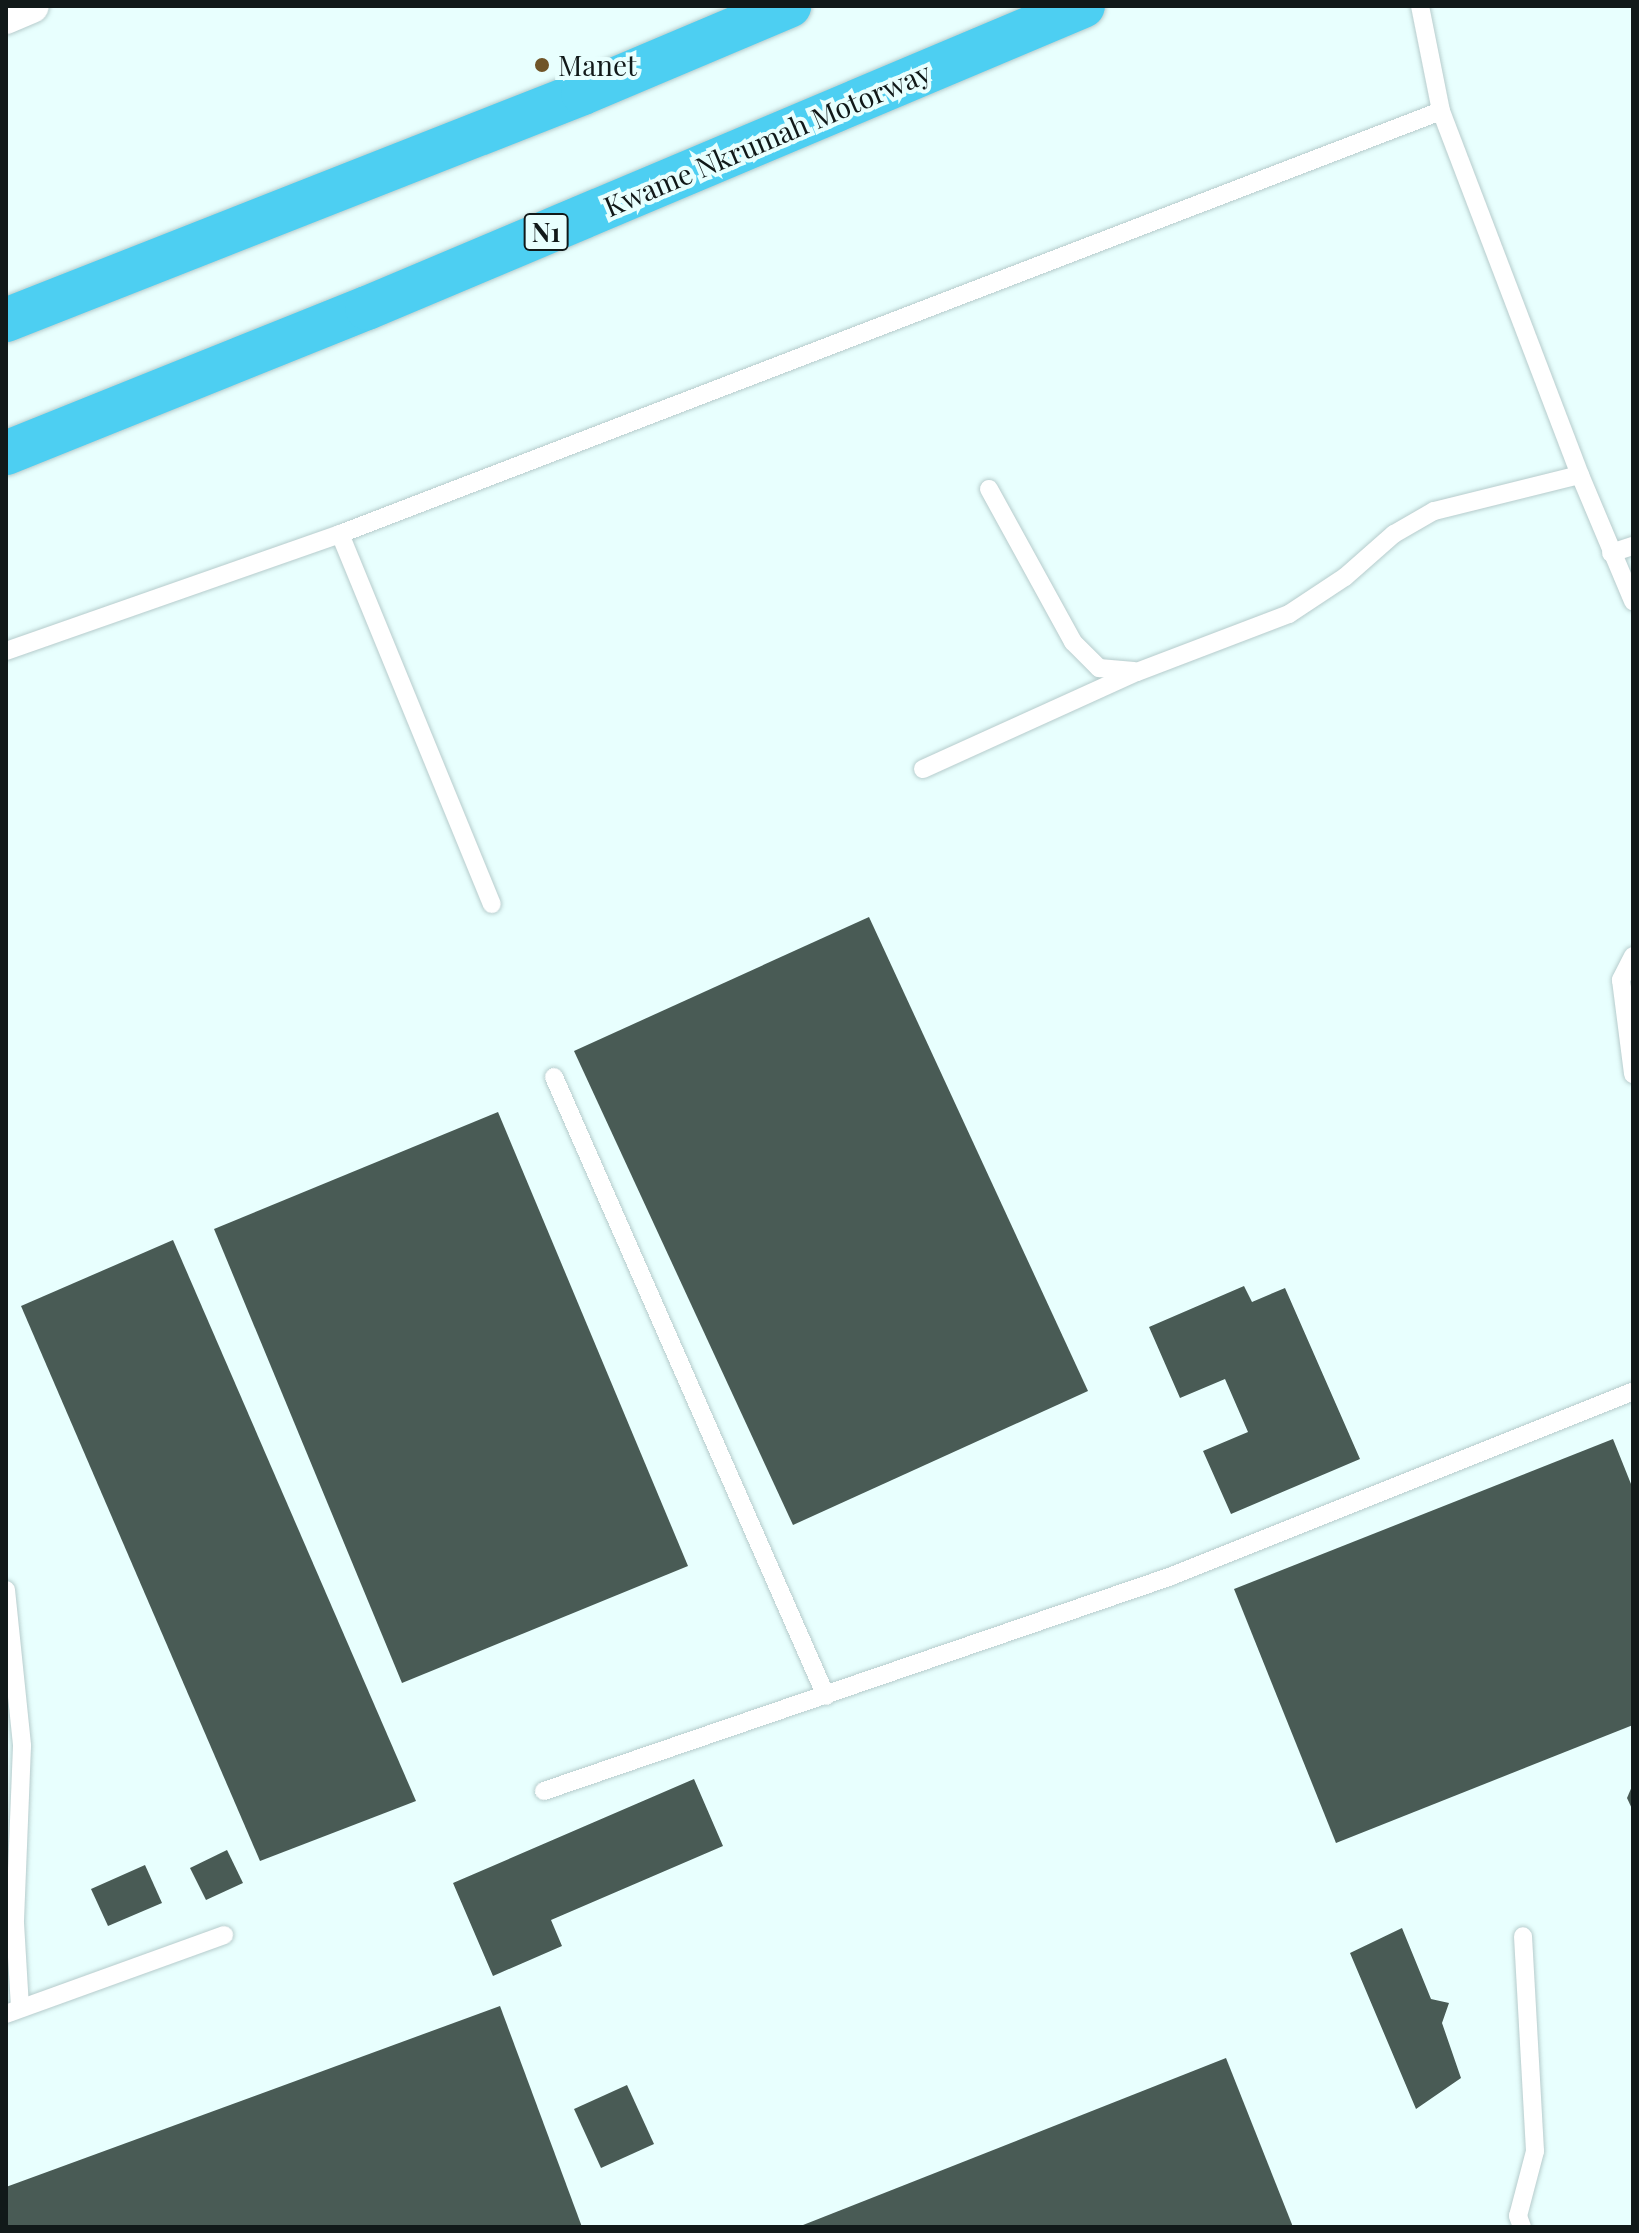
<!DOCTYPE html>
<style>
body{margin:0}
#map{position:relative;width:1639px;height:2233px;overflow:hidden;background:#e8fffe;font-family:"Playfair Display",serif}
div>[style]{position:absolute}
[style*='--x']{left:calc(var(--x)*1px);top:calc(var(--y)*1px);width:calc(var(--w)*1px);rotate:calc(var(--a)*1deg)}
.building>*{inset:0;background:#495b55}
.roads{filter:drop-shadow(0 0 2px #b6cccc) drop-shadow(0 0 2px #b6cccc)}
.service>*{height:18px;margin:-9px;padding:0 9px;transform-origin:9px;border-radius:9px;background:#fff}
.minor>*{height:34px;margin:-17px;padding:0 17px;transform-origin:17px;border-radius:17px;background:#fff}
.motorway>*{height:44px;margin:-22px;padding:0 22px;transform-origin:22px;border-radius:22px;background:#4dcff2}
.dots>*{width:22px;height:22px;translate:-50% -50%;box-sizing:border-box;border:4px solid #e8fffe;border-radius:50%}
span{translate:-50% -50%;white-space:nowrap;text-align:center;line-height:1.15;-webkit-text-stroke:8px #e8fffe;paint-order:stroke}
.shield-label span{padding:2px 6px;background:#e8fffe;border:2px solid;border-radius:6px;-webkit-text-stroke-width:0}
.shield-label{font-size:26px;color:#111919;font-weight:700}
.poi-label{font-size:28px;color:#111919}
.left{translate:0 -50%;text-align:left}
.street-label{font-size:28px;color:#111919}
.frame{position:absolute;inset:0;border:8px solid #111919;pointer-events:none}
</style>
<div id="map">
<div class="building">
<div style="clip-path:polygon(869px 917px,1088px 1391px,793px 1525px,574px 1051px)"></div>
<div style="clip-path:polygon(498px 1112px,688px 1566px,402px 1683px,214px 1229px)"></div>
<div style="clip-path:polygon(173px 1240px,416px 1801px,260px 1861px,21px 1306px)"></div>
<div style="clip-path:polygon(1244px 1286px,1252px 1302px,1285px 1288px,1360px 1459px,1231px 1514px,1203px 1451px,1248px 1432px,1225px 1379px,1180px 1398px,1149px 1327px)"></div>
<div style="clip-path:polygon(1613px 1439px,1633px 1489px,1633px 1725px,1336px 1843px,1234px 1589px)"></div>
<div style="clip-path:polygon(694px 1779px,723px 1846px,551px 1920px,562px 1946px,493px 1976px,453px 1883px)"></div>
<div style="clip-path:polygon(1633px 1784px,1633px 1811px,1627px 1798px)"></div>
<div style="clip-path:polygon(227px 1850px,243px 1883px,206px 1900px,190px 1868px)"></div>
<div style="clip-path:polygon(145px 1865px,162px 1903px,108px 1926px,91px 1889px)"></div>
<div style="clip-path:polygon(1402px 1928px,1431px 1999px,1449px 2003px,1442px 2023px,1461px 2078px,1416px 2109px,1350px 1953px)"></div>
<div style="clip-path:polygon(500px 2006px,582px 2227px,6px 2227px,6px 2187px)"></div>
<div style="clip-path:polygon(1226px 2058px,1293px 2227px,798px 2227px)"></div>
<div style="clip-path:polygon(627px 2085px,654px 2144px,601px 2168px,574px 2109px)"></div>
</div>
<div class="roads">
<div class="service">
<div style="--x:1441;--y:111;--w:390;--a:69.1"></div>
<div style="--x:1580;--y:475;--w:137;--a:67.2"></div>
<div style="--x:989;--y:489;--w:175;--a:61.2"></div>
<div style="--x:1073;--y:642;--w:37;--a:45"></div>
<div style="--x:1099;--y:668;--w:35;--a:5"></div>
<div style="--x:340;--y:534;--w:400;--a:67.7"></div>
<div style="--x:1611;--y:553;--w:23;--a:-18"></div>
<div style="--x:6;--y:651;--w:354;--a:-19.3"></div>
<div style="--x:340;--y:534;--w:1179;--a:-21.02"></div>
<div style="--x:1441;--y:111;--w:107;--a:-101.3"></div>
<div style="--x:923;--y:769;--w:235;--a:-24.4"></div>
<div style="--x:1137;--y:672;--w:163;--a:-20.9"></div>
<div style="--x:1289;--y:614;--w:67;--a:-33.5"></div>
<div style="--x:1345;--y:577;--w:65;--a:-41.3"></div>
<div style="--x:1394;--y:534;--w:46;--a:-29.9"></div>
<div style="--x:1434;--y:511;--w:150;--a:-13.9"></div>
<div style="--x:1633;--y:956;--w:27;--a:117"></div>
<div style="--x:1621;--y:980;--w:95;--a:82.7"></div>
<div style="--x:554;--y:1077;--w:676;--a:66.28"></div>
<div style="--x:6;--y:1590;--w:157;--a:84.1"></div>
<div style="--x:22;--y:1746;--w:177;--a:92.3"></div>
<div style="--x:15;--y:1923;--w:85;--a:86.6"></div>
<div style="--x:544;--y:1791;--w:661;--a:-18.9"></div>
<div style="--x:1169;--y:1577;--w:500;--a:-21.8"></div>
<div style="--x:6;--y:2014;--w:232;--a:-19.9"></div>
<div style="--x:1522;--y:2227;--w:12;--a:-110"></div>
<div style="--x:1518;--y:2216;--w:67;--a:-75.3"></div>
<div style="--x:1535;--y:2151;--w:215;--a:-93.2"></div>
</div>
<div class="minor">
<div style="--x:6;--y:17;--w:28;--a:-23"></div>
</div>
<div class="motorway">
<div style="--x:6;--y:320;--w:620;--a:-21.48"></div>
<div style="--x:583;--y:93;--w:224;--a:-22.9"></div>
<div style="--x:6;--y:453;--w:389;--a:-21.9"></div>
<div style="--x:367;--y:308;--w:777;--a:-22.87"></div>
</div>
</div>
<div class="dots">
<div style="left:542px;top:65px;background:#705528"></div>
</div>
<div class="shield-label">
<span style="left:546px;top:232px">N1</span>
</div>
<div class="poi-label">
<span class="left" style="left:558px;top:65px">Manet</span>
</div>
<div class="street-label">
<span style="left:767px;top:139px;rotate:-23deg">Kwame Nkrumah Motorway</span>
</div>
<div class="frame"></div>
</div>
